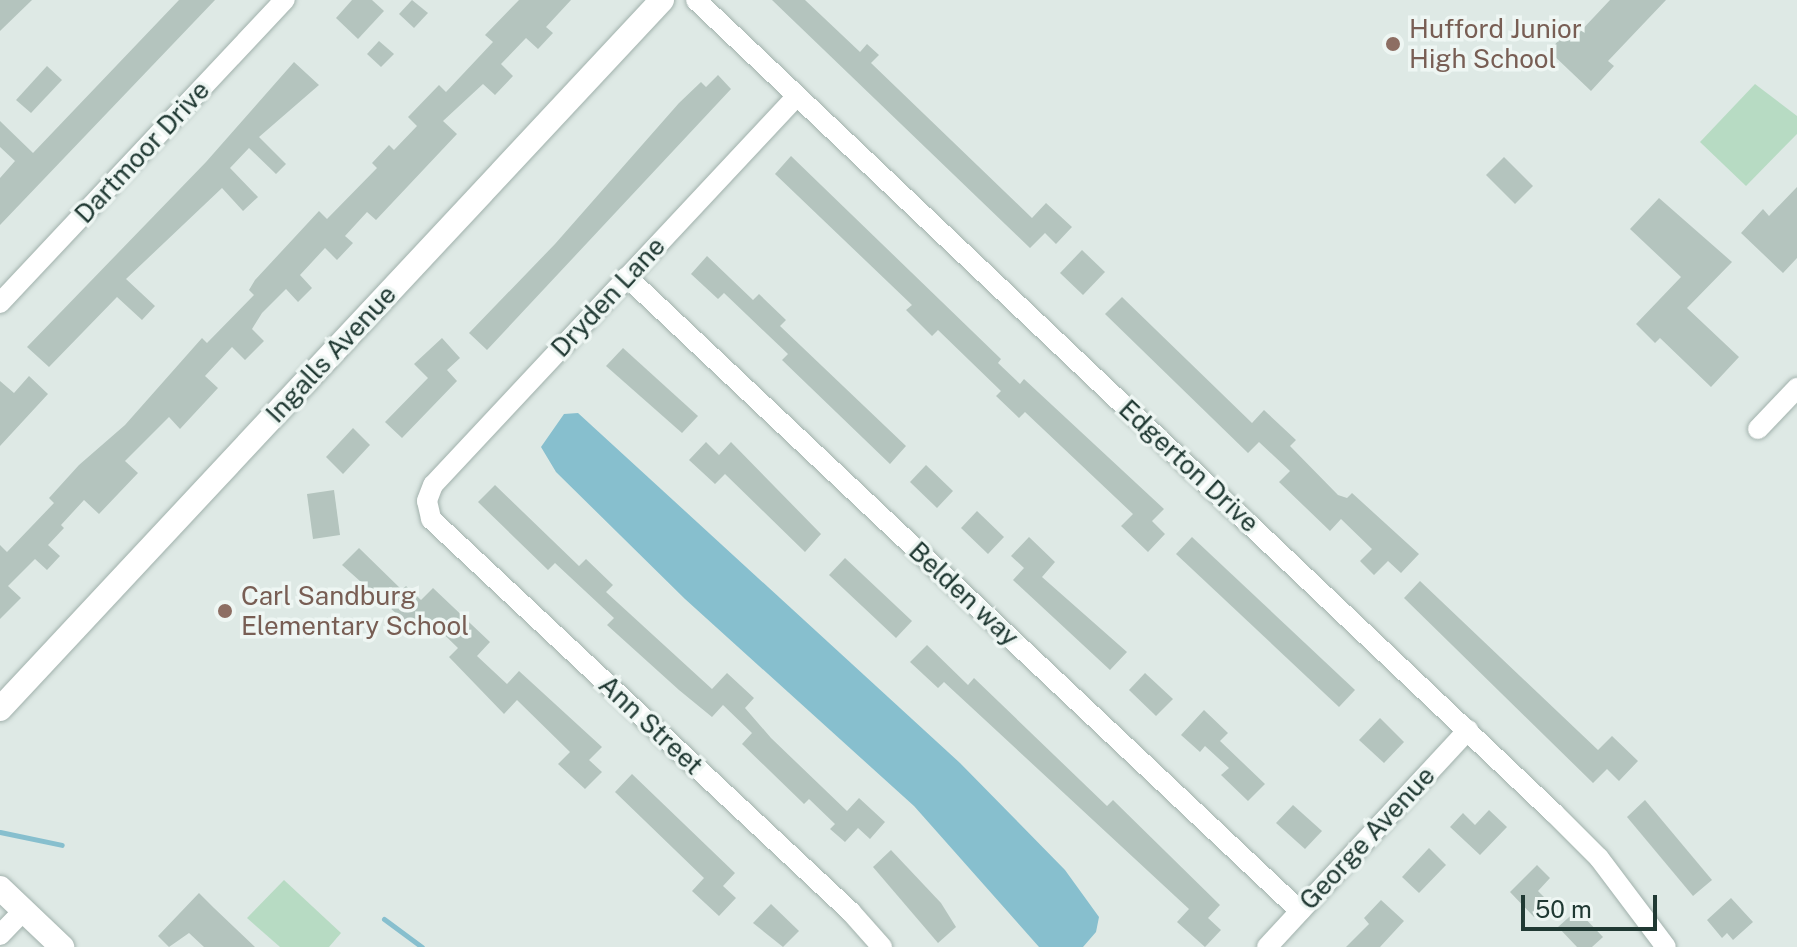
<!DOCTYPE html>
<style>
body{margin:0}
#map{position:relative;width:1797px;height:947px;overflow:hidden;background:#dee9e5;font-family:"Public Sans",sans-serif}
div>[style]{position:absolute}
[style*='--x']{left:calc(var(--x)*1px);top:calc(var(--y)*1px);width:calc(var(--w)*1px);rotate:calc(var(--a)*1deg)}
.green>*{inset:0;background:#b7dbc3}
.water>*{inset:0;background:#87bfce}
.stream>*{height:5px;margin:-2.5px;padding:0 2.5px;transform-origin:2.5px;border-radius:2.5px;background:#87bfce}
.building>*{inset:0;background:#b4c4be}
.roads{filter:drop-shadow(0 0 2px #a1b1ac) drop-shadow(0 0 2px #a1b1ac)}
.minor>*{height:20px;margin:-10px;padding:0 10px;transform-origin:10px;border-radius:10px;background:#fff}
.tertiary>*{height:24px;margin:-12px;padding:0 12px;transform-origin:12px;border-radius:12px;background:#fff}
.dots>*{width:22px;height:22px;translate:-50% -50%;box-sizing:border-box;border:4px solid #eef6f3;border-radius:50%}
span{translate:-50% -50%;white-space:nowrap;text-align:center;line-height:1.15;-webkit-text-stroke:7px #eef6f3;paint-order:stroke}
.education-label{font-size:26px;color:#785e54}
.left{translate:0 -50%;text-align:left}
.street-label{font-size:26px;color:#203933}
.scale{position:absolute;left:1521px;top:895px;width:136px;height:36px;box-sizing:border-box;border:4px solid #203933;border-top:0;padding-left:10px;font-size:24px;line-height:28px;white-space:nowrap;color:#203933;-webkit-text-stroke:6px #eef6f3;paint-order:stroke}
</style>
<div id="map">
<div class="green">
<div style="clip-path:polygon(1755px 84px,1797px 116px,1797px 134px,1746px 186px,1700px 142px)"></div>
<div style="clip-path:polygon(284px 880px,341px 933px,329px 947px,280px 947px,247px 918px)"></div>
</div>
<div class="water">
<div style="clip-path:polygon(578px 413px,960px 763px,1065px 870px,1099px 917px,1096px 932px,1083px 947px,1039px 947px,914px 806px,685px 599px,556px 472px,541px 447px,564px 414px)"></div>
</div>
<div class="stream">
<div style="--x:0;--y:832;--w:63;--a:11.8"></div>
<div style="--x:384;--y:919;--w:47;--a:36.4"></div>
</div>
<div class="building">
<div style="clip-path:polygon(0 0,32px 0,0 31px)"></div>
<div style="clip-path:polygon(179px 0,215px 0,0 225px,0 178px,15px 161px,0 147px,0 121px,33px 153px)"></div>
<div style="clip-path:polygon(352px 0,372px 0,384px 11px,358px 39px,336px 18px)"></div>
<div style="clip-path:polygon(412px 0,428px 13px,414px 28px,399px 14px)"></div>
<div style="clip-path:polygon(519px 0,571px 0,546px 27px,553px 33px,538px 49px,526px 38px,501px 64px,513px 76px,495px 95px,483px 84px,443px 121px,457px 134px,376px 220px,367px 212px,345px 236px,353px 243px,337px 260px,325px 248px,300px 275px,312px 288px,298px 302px,286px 289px,262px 313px,252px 329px,264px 341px,245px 360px,232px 347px,205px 376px,218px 388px,180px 429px,169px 417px,125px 461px,138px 473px,99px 514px,84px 500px,61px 525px,64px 528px,48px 545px,60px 556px,47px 570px,35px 559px,8px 586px,21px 598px,0 619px,0 545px,7px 552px,54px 503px,49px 498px,79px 465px,125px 425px,202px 338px,207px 343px,254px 295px,249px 290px,255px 280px,319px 211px,327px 219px,377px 168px,372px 163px,389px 145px,394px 150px,417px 126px,408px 117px,439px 85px,446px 92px,493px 42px,485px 35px)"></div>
<div style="clip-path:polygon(772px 0,805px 0,860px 52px,867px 44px,879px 55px,871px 63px,1032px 218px,1046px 203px,1072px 227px,1056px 244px,1045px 233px,1030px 248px)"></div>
<div style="clip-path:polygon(1610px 0,1666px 0,1608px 61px,1614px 66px,1591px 91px,1549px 51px,1571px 27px,1578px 34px)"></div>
<div style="clip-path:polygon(379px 41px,394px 54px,381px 67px,367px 54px)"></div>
<div style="clip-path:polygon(294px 62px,319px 85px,259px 137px,286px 164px,276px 174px,249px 148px,230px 168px,258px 197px,243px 211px,222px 188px,126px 279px,155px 306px,142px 320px,117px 297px,49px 367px,27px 347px,206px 162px)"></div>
<div style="clip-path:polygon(47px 66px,62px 80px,31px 113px,16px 100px)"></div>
<div style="clip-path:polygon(718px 75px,731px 89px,487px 350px,469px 333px,555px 244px,679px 103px,701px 82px,706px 87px)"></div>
<div style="clip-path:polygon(791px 156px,1001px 359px,998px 363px,1020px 384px,1024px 379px,1164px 509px,1152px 521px,1165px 534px,1148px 552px,1121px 526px,1133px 514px,1025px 412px,1019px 418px,996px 396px,1001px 391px,938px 330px,932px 336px,906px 310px,912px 305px,775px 174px)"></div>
<div style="clip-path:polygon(1504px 157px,1533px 186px,1515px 204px,1486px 175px)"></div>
<div style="clip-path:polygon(1797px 187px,1797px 258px,1783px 273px,1741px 233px,1763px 209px,1769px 216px)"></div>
<div style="clip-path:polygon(1659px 198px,1732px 262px,1687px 308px,1739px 357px,1711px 387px,1660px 338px,1655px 343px,1636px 324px,1681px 277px,1630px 229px)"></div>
<div style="clip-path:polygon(1082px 250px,1105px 272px,1083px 295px,1060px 273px)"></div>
<div style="clip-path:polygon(707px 256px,753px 300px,759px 294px,786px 320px,780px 326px,906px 446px,890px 464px,782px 360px,788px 354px,724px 293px,718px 299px,691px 274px)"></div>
<div style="clip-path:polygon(1122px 297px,1252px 423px,1264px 410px,1296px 440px,1290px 446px,1338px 495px,1347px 498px,1352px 493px,1419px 554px,1401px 573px,1388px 561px,1374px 575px,1360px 561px,1372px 549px,1341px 519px,1330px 531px,1279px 482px,1290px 471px,1259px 442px,1248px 453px,1105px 314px)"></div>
<div style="clip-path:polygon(442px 338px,460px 358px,447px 370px,457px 381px,402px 438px,385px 422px,428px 378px,414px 364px)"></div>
<div style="clip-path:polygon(623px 348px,698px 416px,682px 433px,606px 366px)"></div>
<div style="clip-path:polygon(29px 376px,48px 394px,0 446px,0 381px,14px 393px)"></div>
<div style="clip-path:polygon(353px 428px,370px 445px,343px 474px,326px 457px)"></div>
<div style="clip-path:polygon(706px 442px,719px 455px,731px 442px,821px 534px,805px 552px,725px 474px,715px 484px,689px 460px)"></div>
<div style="clip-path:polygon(926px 465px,953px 491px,937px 508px,910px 482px)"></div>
<div style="clip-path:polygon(495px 485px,579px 566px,586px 559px,613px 585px,606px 592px,712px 689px,727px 673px,754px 698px,745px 708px,771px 738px,847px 811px,859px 798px,885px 822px,870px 839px,858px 828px,845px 842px,830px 829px,835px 824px,809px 799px,804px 804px,742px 744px,752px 733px,723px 705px,712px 717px,679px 690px,607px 625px,614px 618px,555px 563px,548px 570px,478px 502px)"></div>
<div style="clip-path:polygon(334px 490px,340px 535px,313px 539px,307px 494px)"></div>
<div style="clip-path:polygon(977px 511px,1004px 537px,988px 554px,961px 528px)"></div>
<div style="clip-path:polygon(1029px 537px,1055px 562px,1042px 577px,1127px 652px,1110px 670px,1013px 580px,1024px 568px,1011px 556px)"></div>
<div style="clip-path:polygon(1192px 537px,1355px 690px,1339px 707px,1176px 554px)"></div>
<div style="clip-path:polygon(359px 548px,402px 590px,406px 586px,421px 600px,433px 588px,490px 642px,477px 656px,507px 684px,519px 671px,602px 747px,589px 760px,602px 772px,585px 789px,558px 764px,570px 752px,517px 700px,504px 714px,449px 657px,458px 648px,429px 620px,417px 632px,342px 565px)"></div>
<div style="clip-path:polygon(845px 558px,912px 621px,896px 638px,829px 575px)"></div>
<div style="clip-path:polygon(1420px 581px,1598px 750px,1612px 736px,1638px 761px,1619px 781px,1607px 769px,1593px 783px,1404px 598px)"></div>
<div style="clip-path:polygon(927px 645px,968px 685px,974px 678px,1107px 806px,1113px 800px,1220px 905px,1208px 918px,1221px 930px,1205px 947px,1177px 922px,1189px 909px,944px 682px,938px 688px,910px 662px)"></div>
<div style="clip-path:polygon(1145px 673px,1173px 699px,1156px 716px,1129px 690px)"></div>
<div style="clip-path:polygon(1204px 710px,1228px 733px,1220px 741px,1265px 784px,1248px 801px,1221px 775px,1229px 768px,1205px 746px,1200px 752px,1181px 735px)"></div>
<div style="clip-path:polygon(1380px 718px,1404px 742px,1384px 763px,1359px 740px)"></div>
<div style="clip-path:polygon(632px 774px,735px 873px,723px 886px,736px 898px,719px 916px,692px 891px,704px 878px,615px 792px)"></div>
<div style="clip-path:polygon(1645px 800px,1712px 880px,1693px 896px,1627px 817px)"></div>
<div style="clip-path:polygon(1293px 805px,1322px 831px,1305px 849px,1276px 823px)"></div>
<div style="clip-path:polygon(1489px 810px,1507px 827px,1480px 855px,1450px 827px,1463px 813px,1475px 825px)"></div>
<div style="clip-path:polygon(1429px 848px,1446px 865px,1419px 893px,1402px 877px)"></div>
<div style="clip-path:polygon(891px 850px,941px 903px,956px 927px,938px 943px,873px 867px)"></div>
<div style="clip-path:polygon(1537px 865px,1550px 878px,1538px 891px,1549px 902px,1534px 917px,1510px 892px)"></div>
<div style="clip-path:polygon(199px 893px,214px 908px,255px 947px,204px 947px,189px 933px,169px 947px,158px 936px)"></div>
<div style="clip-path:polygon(1731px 898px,1753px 922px,1733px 940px,1727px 933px,1722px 938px,1707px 920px)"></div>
<div style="clip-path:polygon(1381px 900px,1404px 921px,1380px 947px,1346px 947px,1369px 924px,1364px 918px)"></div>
<div style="clip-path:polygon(771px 904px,799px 931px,783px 947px,753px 923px)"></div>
<div style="clip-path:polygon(1577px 910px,1603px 937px,1592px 947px,1577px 947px,1558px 927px)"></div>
</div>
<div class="roads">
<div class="minor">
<div style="--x:696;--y:0;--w:1182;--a:43.46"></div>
<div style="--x:1554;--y:813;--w:64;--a:45"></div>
<div style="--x:1599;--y:858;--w:111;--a:53"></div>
<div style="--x:796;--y:97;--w:531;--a:133.09"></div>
<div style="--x:433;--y:485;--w:17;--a:111"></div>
<div style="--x:427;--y:501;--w:18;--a:77"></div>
<div style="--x:431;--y:519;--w:575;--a:43.1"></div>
<div style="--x:851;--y:912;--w:47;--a:48.5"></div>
<div style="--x:627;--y:277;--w:925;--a:43.29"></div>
<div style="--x:0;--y:303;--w:416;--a:-46.8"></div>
<div style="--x:1758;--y:429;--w:57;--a:-46.4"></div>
<div style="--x:0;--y:935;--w:33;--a:-46"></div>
<div style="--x:1267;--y:947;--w:296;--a:-47.2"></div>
</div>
<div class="tertiary">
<div style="--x:0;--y:709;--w:970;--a:-46.96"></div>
<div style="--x:0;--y:888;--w:86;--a:43.6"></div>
</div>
</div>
<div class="dots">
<div style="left:1393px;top:44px;background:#8d6e63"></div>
<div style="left:225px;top:611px;background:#8d6e63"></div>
</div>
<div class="education-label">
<span class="left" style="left:1409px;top:44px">Hufford Junior<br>High School</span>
<span class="left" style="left:241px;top:611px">Carl Sandburg<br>Elementary School</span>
</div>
<div class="street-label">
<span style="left:142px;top:152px;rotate:-47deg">Dartmoor Drive</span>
<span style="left:608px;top:297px;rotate:-47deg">Dryden Lane</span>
<span style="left:331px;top:354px;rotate:-47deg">Ingalls Avenue</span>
<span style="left:1189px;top:466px;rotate:43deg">Edgerton Drive</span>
<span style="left:964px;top:594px;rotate:43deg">Belden way</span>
<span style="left:651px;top:725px;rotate:43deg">Ann Street</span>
<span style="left:1367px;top:838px;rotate:-47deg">George Avenue</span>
</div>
<div class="scale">50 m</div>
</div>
